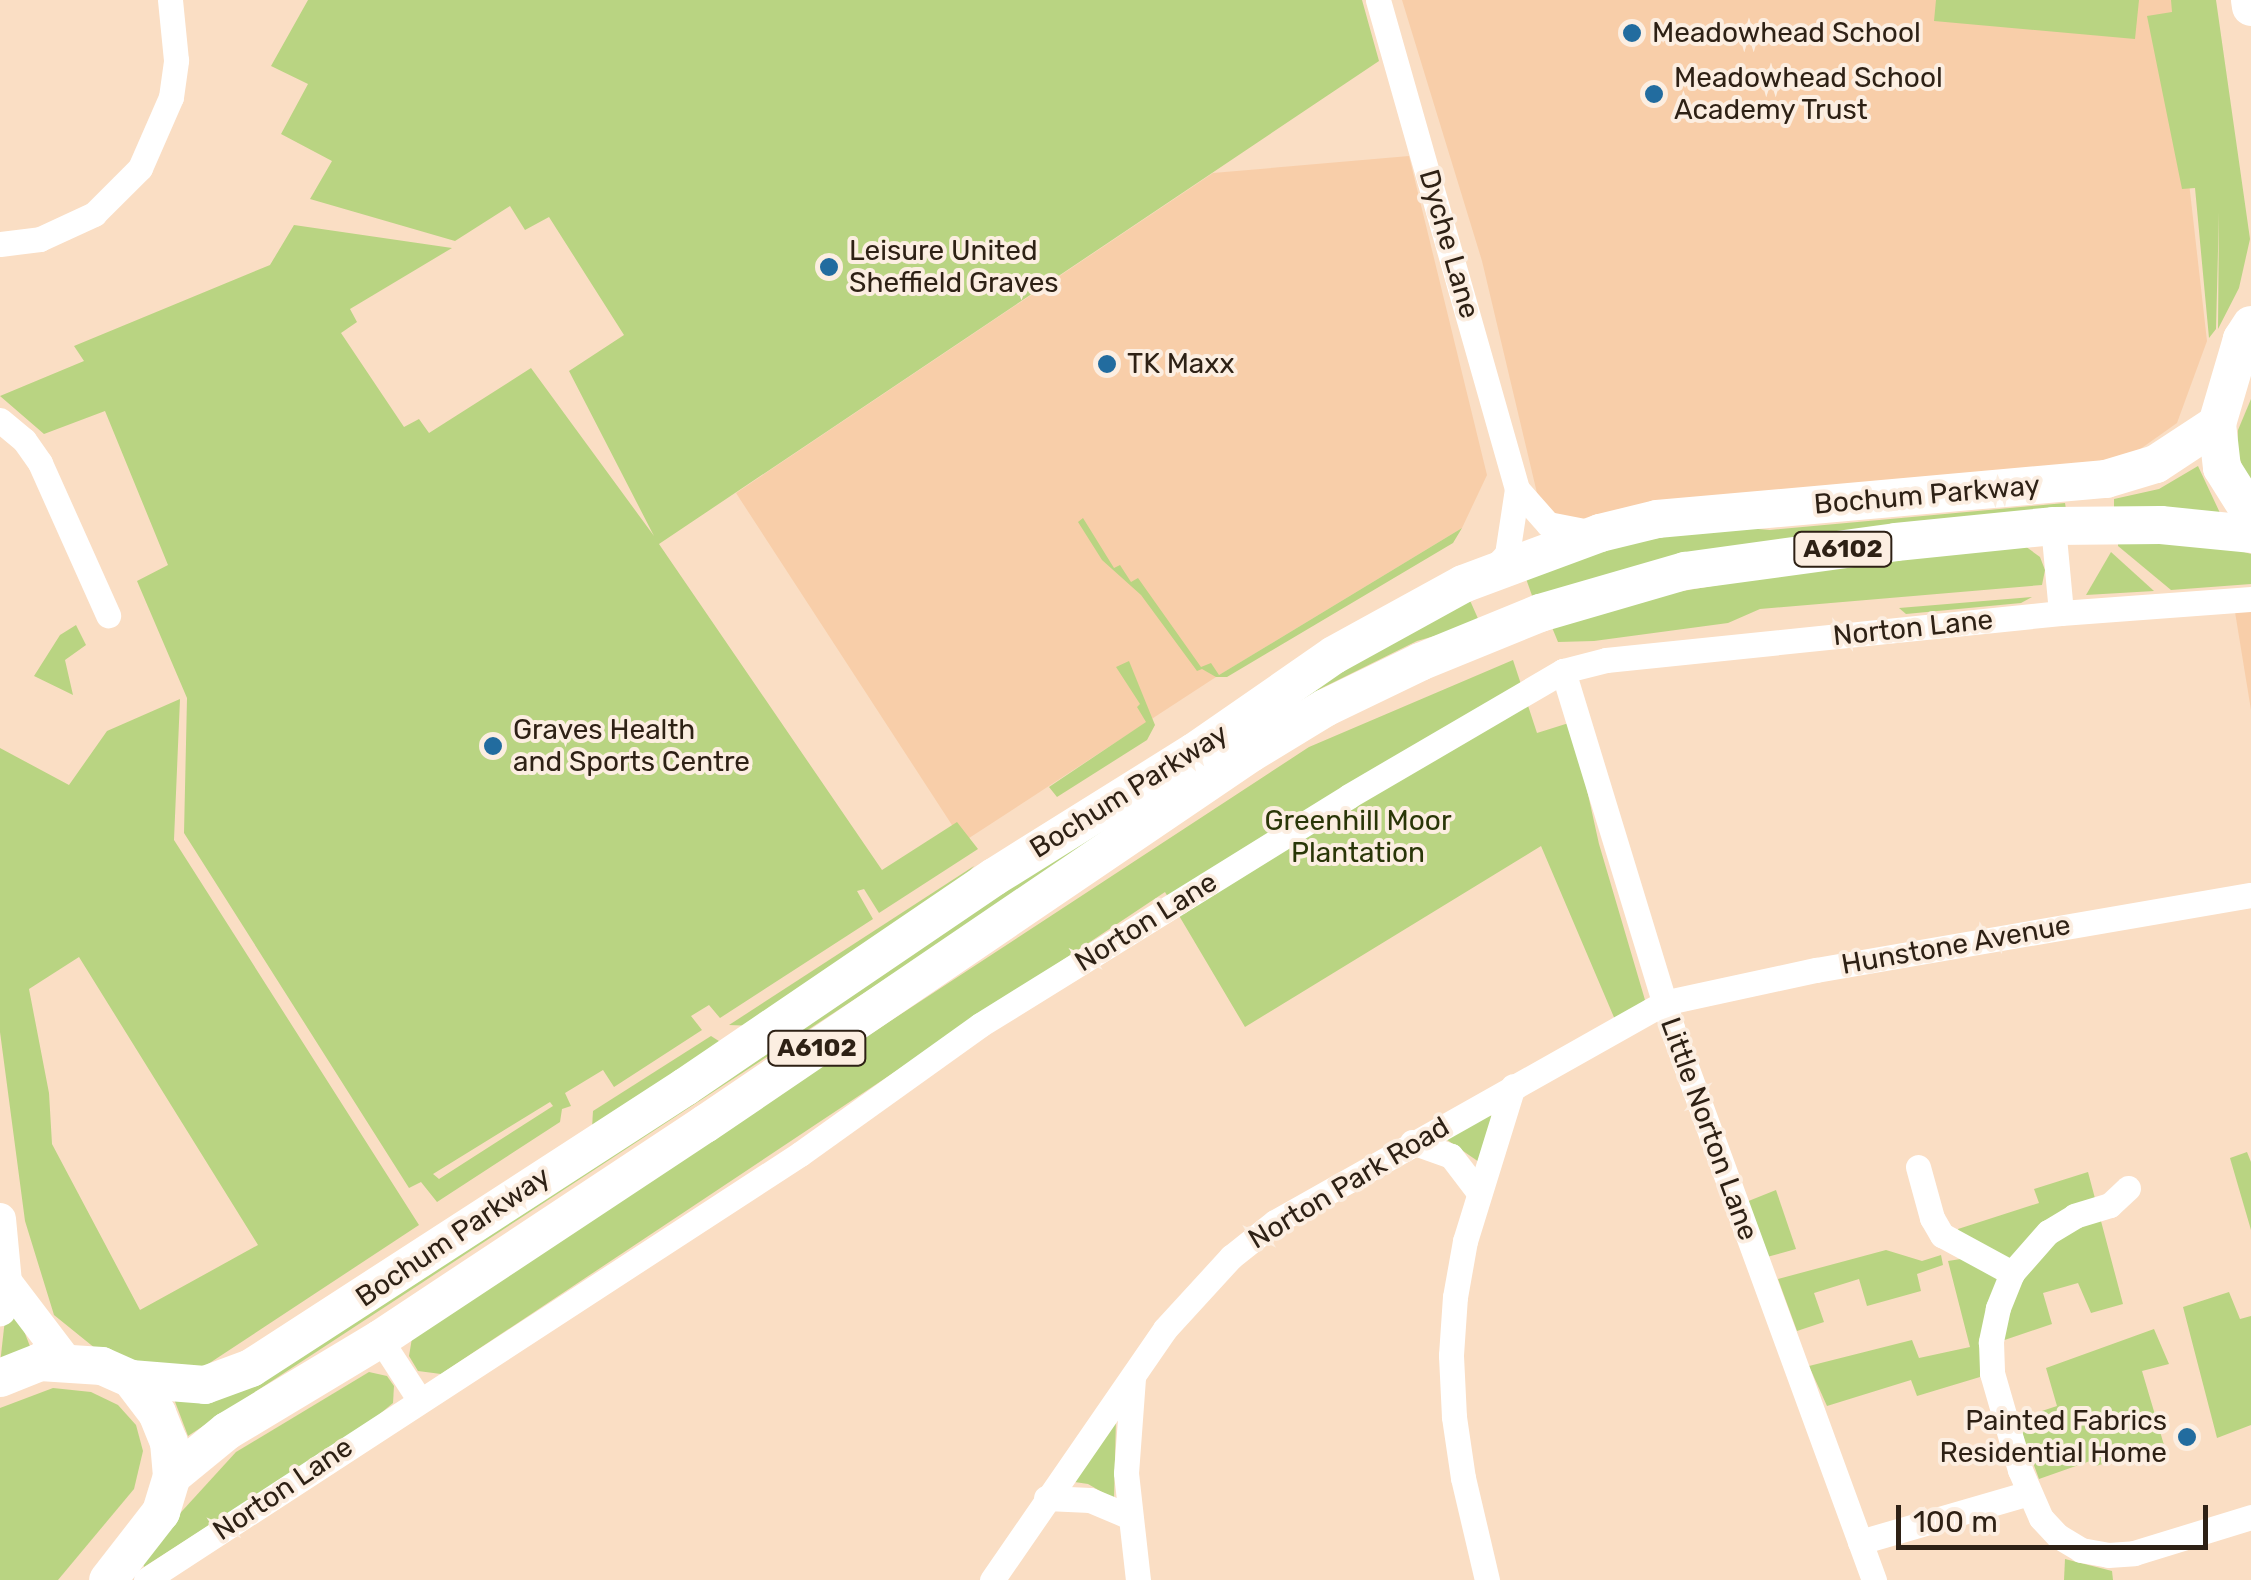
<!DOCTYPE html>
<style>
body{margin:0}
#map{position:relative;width:2251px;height:1580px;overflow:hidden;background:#fadec4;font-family:Rubik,sans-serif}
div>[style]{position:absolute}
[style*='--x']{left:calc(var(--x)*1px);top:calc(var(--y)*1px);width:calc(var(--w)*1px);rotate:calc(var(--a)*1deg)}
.built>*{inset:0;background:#f8cea9}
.green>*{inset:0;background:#b9d482}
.minor>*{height:25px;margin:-12.5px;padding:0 12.5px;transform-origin:12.5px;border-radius:12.5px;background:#fff}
.major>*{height:32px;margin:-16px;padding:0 16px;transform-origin:16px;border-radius:16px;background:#fff}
.highway>*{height:38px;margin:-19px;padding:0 19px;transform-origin:19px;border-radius:19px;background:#fff}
.dots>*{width:28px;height:28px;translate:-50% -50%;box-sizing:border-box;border:5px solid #fceee1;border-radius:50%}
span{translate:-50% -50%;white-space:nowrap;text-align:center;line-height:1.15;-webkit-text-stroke:8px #fceee1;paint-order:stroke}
.shield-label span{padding:2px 8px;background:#fceee1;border:2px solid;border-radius:8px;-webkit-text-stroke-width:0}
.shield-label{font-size:25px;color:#2e2115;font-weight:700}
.poi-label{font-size:28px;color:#2e2115}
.left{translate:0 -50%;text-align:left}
.right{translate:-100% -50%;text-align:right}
.street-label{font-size:28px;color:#2e2115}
.park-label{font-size:28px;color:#293607}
.scale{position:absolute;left:1896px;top:1505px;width:312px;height:45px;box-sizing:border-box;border:5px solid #2e2115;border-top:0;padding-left:12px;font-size:30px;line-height:35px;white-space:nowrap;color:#2e2115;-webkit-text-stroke:8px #fceee1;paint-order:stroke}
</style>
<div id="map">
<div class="built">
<div style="clip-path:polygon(1402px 0,2189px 0,2187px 165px,2207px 341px,2177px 423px,2122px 462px,1596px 525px,1541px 510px,1482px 261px)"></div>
<div style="clip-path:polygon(1409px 156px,1487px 475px,1462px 528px,1216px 677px,963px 842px,736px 493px,1213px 173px)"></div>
<div style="clip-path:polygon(2251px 611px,2251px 710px,2235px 612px)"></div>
</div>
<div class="green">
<div style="clip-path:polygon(evenodd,308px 0,1362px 0,1379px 61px,659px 544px,882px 870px,957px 822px,978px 849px,879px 913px,864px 889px,857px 891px,873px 919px,720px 1018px,709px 1005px,691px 1016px,702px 1030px,614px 1087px,603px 1070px,565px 1093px,571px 1106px,562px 1109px,560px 1122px,437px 1202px,421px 1182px,409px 1188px,184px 833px,187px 698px,137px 581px,168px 565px,105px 411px,44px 434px,0 396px,84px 361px,74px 346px,270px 265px,294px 225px,452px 248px,350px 309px,357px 322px,341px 333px,404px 427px,419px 419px,429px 433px,531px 368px,654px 536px,569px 371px,624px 335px,549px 217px,525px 230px,510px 206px,455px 241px,310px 199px,332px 161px,281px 134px,308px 84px,271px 66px,308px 0,550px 1102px,553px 1106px,439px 1179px,433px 1174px,550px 1102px)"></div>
<div style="clip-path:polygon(1936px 0,2139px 0,2135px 39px,1934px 21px)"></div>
<div style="clip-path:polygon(2171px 0,2216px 0,2250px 239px,2239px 288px,2218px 329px,2219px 212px,2216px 329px,2209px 338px,2195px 188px,2182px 189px,2147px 16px,2172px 12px)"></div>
<div style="clip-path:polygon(2251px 399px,2251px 491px,2237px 451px,2238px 430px)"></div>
<div style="clip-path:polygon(2198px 466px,2220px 513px,2114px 510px,2114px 499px,2159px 489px)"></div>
<div style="clip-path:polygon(2065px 503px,2067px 515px,1535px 604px,1524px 573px,1621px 545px,1723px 526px,1770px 530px)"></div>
<div style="clip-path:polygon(1083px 518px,1114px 568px,1120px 565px,1131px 582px,1138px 578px,1201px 667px,1211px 663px,1219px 675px,1462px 528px,1453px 543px,1227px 677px,1216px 677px,1202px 669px,1197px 671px,1141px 595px,1102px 560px,1078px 522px)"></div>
<div style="clip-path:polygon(2118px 537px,2217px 544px,2251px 554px,2251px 584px,2171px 590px,2118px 546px)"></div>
<div style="clip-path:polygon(2025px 546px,2040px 557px,2045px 570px,2042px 585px,1760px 609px,1728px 623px,1594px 641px,1558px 642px,1551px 625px,1618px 602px,1894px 555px)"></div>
<div style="clip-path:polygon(2111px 552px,2154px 591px,2086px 595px)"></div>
<div style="clip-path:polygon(1468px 596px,1480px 623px,1417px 641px,1322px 688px,1229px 744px,1339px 665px)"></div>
<div style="clip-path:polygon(2032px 597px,2021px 603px,1906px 614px,1899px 608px)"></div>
<div style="clip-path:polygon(76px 625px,86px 645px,65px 660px,73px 695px,34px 676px,60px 635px)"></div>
<div style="clip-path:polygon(1513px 660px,1537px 733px,1572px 722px,1599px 844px,1645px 1000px,1616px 1022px,1541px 846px,1245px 1027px,1165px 892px,441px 1374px,418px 1371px,409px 1356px,412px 1338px,438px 1317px,1309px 747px)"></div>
<div style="clip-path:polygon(1129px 661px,1155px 725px,1147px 740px,1057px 797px,1049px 787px,1146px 722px,1137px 707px,1140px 704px,1116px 667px)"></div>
<div style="clip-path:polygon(evenodd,180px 699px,174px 840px,419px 1225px,199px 1370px,106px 1357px,54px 1315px,25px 1221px,0 1032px,0 748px,69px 785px,107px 731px,180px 699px,79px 957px,258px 1245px,140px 1310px,52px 1144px,49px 1093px,29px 989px,79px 957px)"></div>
<div style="clip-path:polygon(1193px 761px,1200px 773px,188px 1436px,174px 1399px)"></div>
<div style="clip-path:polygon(974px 866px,945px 898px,755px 1026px,729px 1025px)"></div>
<div style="clip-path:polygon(711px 1036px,722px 1043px,592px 1128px,593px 1111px)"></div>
<div style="clip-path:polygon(1482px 1110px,1493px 1117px,1479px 1162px,1440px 1135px)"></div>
<div style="clip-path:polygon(2247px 1152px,2251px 1162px,2251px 1230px,2230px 1158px)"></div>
<div style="clip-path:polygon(2088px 1172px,2123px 1304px,2091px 1313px,2078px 1283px,2043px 1293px,2052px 1324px,1984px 1347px,1980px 1377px,1917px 1396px,1911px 1380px,1827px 1406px,1809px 1366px,1912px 1340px,1919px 1358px,1970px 1347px,1948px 1261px,1967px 1258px,1958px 1229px,2039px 1203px,2034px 1189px)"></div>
<div style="clip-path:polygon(1776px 1190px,1796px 1249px,1767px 1257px,1746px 1202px)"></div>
<div style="clip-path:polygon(1886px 1250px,1922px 1261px,1941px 1255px,1943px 1265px,1917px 1274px,1921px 1291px,1867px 1306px,1859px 1279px,1814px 1293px,1824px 1322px,1797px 1331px,1778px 1279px)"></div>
<div style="clip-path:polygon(2229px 1292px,2240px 1319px,2251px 1316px,2251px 1425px,2217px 1438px,2183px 1307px)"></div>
<div style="clip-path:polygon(6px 1310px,16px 1310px,31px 1349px,0 1364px)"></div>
<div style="clip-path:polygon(2154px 1329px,2169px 1364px,2142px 1371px,2164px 1445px,2096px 1466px,2093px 1460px,2039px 1479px,2017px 1419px,2057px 1406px,2046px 1368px)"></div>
<div style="clip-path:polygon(369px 1372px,387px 1376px,394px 1386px,393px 1403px,369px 1423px,144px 1567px,141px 1556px,236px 1452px)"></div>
<div style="clip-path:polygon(53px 1388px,91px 1392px,118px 1405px,136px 1425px,143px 1451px,134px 1489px,58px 1580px,0 1580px,0 1408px)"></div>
<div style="clip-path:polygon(1116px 1417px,1114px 1499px,1088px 1484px,1068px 1481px)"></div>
<div style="clip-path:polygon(2065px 1559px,2112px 1571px,2113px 1580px,2064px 1580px)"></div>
</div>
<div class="minor">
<div style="--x:1378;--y:0;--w:508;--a:74.13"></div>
<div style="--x:1517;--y:489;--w:66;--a:98.7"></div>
<div style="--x:1507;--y:554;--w:23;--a:133"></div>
<div style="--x:0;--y:244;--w:40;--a:-7.1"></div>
<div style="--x:40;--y:239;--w:60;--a:-24.8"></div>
<div style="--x:94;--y:214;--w:65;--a:-45"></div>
<div style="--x:140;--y:168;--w:77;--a:-66.4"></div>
<div style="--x:171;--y:97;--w:37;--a:-82"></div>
<div style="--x:176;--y:60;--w:60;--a:-95.7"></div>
<div style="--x:0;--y:420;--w:31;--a:40"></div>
<div style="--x:24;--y:440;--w:28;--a:55"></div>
<div style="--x:40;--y:463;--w:167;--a:65.9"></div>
<div style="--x:1517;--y:489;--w:47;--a:48.5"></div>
<div style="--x:1548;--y:524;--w:42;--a:11"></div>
<div style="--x:2053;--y:526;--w:87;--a:84.7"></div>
<div style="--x:1563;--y:671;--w:373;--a:73"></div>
<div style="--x:1672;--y:1028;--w:588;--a:69.9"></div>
<div style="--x:1412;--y:1142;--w:41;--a:19.7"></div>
<div style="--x:1451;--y:1156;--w:43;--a:52.6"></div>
<div style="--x:1918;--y:1167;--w:53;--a:74.6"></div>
<div style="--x:1932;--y:1218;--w:20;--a:60"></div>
<div style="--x:1942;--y:1235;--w:80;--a:28.5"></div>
<div style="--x:2128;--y:1188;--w:25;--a:137"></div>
<div style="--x:2110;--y:1205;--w:37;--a:163"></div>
<div style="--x:2075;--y:1216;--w:31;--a:149"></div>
<div style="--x:2048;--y:1232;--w:55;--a:131.3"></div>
<div style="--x:2012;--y:1273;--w:38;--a:112"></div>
<div style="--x:1998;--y:1308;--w:35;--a:102"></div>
<div style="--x:1991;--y:1342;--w:31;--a:88"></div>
<div style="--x:1992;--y:1373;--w:101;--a:73.9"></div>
<div style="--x:2020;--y:1470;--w:52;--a:66.4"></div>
<div style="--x:2041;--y:1518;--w:25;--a:47"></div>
<div style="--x:2058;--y:1536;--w:27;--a:31"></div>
<div style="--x:2081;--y:1550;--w:27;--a:10"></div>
<div style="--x:2108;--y:1555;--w:26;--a:-4"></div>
<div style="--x:2134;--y:1553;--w:122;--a:-17.1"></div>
<div style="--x:380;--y:1339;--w:72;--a:57"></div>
<div style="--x:1133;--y:1378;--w:95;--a:94.2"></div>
<div style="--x:1126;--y:1473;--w:108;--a:83.6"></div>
<div style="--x:1046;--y:1498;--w:44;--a:2.6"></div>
<div style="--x:1090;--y:1500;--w:41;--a:22.8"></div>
<div style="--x:1860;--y:1542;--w:176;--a:-16.2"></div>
<div style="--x:146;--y:1580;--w:781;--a:-33.08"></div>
<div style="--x:800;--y:1154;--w:221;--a:-35.6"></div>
<div style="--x:980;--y:1025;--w:434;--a:-31.8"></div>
<div style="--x:1349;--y:796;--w:248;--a:-30.3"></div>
<div style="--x:1563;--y:671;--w:44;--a:-14.3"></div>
<div style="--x:1606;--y:660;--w:457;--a:-5.9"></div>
<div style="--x:2061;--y:613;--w:191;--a:-4.2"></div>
<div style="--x:992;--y:1580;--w:305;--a:-55.4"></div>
<div style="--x:1165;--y:1329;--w:98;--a:-47.5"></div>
<div style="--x:1231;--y:1257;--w:56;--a:-38.5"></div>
<div style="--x:1275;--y:1222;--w:446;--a:-29.4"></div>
<div style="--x:1663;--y:1003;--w:157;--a:-12.2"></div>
<div style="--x:1816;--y:970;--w:441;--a:-9.8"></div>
<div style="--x:1487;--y:1580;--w:105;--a:-103.2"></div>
<div style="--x:1463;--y:1478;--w:62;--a:-98.4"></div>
<div style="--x:1454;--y:1417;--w:62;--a:-92.8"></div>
<div style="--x:1451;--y:1355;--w:58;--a:-86.1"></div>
<div style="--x:1455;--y:1297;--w:57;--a:-79.9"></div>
<div style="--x:1465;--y:1241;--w:162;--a:-72.8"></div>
</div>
<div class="major">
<div style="--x:0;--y:1219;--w:63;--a:84.6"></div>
<div style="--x:6;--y:1282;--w:29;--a:102"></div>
<div style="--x:6;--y:1282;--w:101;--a:52.7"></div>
</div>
<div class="highway">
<div style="--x:2250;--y:0;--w:7;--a:82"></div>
<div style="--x:2251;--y:325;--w:17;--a:123"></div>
<div style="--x:2242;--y:339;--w:89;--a:106.4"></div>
<div style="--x:2217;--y:424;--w:44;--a:83.5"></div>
<div style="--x:2222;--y:468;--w:54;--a:57.8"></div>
<div style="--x:0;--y:1378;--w:43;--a:-21.8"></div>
<div style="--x:40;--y:1362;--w:62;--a:3.7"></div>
<div style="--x:102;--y:1366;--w:32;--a:24"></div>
<div style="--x:131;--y:1379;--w:43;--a:52.6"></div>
<div style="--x:157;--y:1413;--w:31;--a:68"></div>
<div style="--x:169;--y:1442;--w:34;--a:85"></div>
<div style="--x:172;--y:1476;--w:38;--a:107"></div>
<div style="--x:161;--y:1512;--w:86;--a:127.9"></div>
<div style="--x:131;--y:1379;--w:74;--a:4.6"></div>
<div style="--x:205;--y:1385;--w:49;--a:-20.3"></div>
<div style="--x:251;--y:1368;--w:517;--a:-32.92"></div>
<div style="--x:685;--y:1087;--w:374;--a:-34.2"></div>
<div style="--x:994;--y:877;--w:236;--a:-32"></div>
<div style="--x:1194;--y:752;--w:170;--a:-34.7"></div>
<div style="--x:1334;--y:655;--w:147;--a:-28.8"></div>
<div style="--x:1463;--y:584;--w:146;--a:-20.4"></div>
<div style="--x:1600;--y:533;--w:59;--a:-13.8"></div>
<div style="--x:1657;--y:519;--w:451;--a:-5.1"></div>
<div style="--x:2106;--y:479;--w:52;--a:-16.7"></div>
<div style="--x:2156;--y:464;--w:73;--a:-33.3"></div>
<div style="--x:172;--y:1476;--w:71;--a:-39.3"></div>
<div style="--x:227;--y:1431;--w:179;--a:-31"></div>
<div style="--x:380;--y:1339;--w:390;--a:-33.5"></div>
<div style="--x:705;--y:1124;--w:660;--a:-34.2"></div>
<div style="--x:1251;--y:753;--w:87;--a:-31.3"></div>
<div style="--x:1325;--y:708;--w:106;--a:-25.8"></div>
<div style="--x:1420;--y:662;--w:130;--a:-22.2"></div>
<div style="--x:1540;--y:613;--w:151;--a:-16.2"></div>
<div style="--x:1685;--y:571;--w:213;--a:-7.8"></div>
<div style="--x:1896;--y:542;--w:158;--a:-5.8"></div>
<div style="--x:2053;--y:526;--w:108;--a:-0.5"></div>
<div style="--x:2161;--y:525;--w:90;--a:5.7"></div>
</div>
<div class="dots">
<div style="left:1632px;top:33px;background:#226c9f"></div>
<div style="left:1654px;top:94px;background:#226c9f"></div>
<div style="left:829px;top:267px;background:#226c9f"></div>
<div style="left:1107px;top:364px;background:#226c9f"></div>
<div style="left:493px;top:746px;background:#226c9f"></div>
<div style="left:2187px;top:1437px;background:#226c9f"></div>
</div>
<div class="shield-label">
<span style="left:1843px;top:549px">A6102</span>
<span style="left:817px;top:1048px">A6102</span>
</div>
<div class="poi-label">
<span class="left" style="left:1652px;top:33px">Meadowhead School</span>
<span class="left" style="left:1674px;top:94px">Meadowhead School<br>Academy Trust</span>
<span class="left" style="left:849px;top:267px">Leisure United<br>Sheffield Graves</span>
<span class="left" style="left:1127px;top:364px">TK Maxx</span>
<span class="left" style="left:513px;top:746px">Graves Health<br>and Sports Centre</span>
<span class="right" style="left:2167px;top:1437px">Painted Fabrics<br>Residential Home</span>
</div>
<div class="street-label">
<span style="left:1449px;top:244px;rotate:74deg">Dyche Lane</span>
<span style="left:1927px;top:495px;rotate:-5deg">Bochum Parkway</span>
<span style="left:1913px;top:628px;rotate:-6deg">Norton Lane</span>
<span style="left:1129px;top:791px;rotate:-32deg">Bochum Parkway</span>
<span style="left:1146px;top:922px;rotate:-32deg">Norton Lane</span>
<span style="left:1956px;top:945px;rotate:-10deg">Hunstone Avenue</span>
<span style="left:1709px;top:1129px;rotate:70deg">Little Norton Lane</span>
<span style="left:1349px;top:1183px;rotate:-31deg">Norton Park Road</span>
<span style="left:453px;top:1237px;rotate:-34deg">Bochum Parkway</span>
<span style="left:283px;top:1489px;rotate:-34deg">Norton Lane</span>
</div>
<div class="park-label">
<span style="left:1358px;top:837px">Greenhill Moor<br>Plantation</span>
</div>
<div class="scale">100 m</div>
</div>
